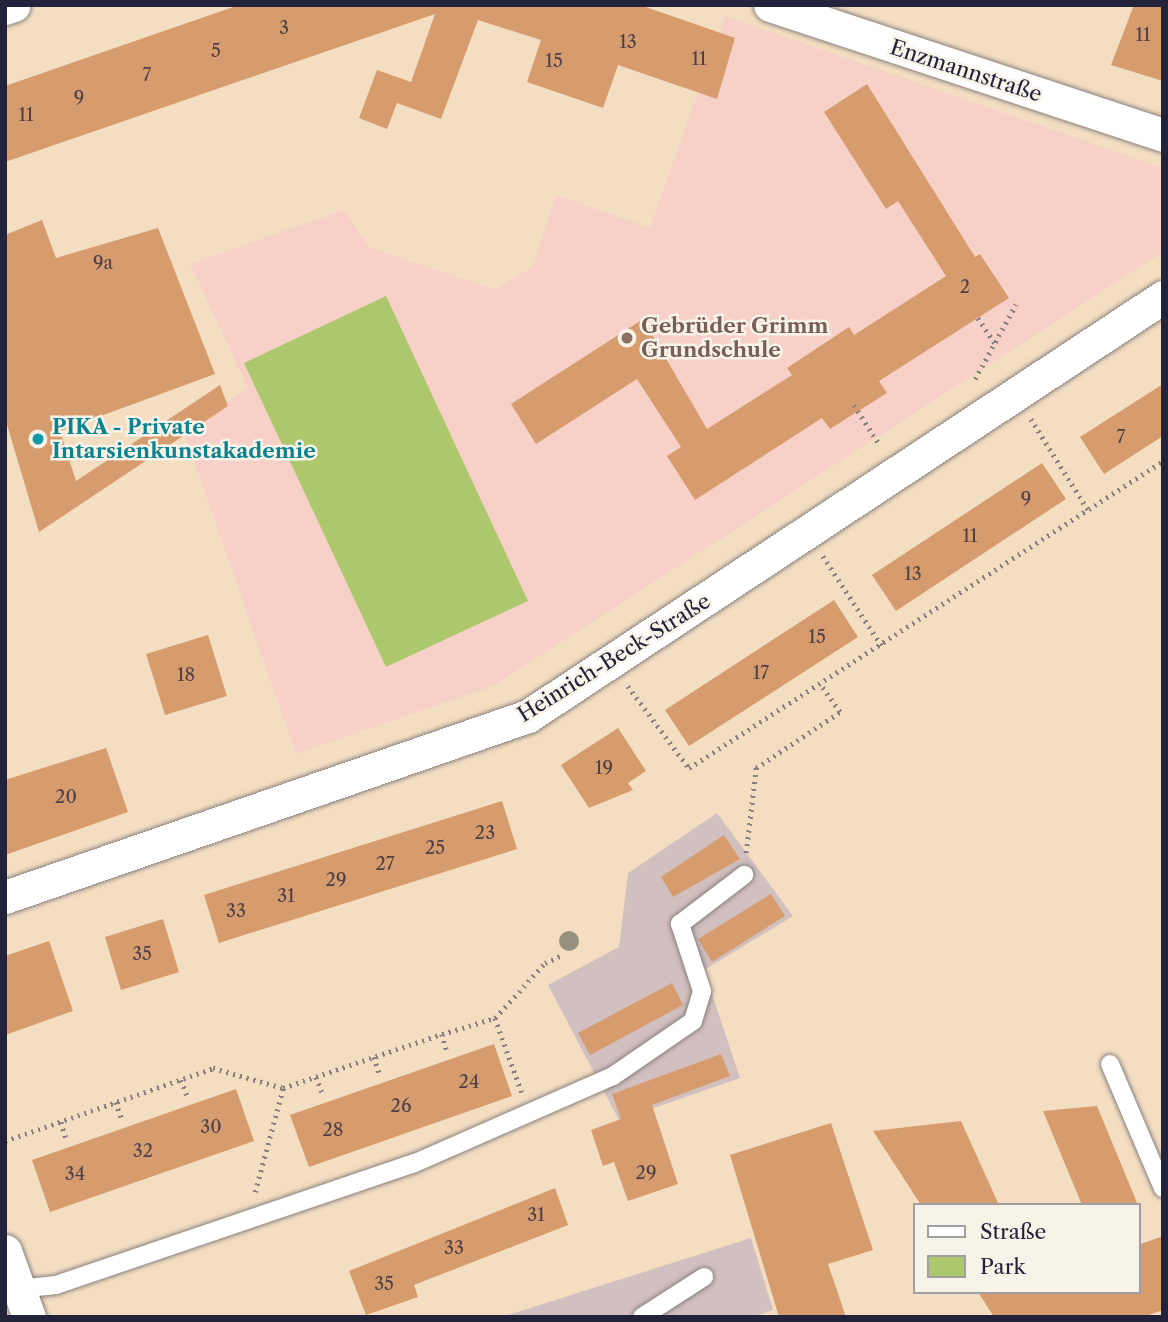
<!DOCTYPE html>
<meta charset="utf-8">
<style>
body{margin:0}
#map{position:relative;width:1168px;height:1322px;overflow:hidden;background:#f3dec2;font-family:"Libre Caslon Text",serif}
div>[style]{position:absolute}
[style*='--x']{left:calc(var(--x)*1px);top:calc(var(--y)*1px);width:calc(var(--w)*1px);rotate:calc(var(--a)*1deg)}
.built>*{inset:0;background:#f7d1c8}
.industrial>*{inset:0;background:#d2bfc0}
.green>*{inset:0;background:#adc76d}
.building>*{inset:0;background:#d69c6d}
.path>*{height:4.5px;margin-top:-2.25px;transform-origin:0;background:repeating-linear-gradient(90deg,#8a807e 0 2px,transparent 0 7px)}
.roads{filter:drop-shadow(0 0 2px #8a807e) drop-shadow(0 0 2px #8a807e)}
.lane>*{height:18px;margin:-9px;padding:0 9px;transform-origin:9px;border-radius:9px;background:#fff}
.street>*{height:33px;margin:-16.5px;padding:0 16.5px;transform-origin:16.5px;border-radius:16.5px;background:#fff}
.trees>*{width:20px;height:20px;margin:-10px;border-radius:50%;background:#979280}
.dots>*{width:19px;height:19px;translate:-50% -50%;box-sizing:border-box;border:4px solid #f7f3e8;border-radius:50%}
span{translate:-50% -50%;white-space:nowrap;text-align:center;line-height:1.15;-webkit-text-stroke:5px #f7f3e8;paint-order:stroke}
.number-label{font-size:18px;color:#4f4048}
.number-label span{-webkit-text-stroke-width:0}
.street-label{font-size:21px;color:#22223b}
.education-label{font-size:21px;color:#785e54;font-weight:700}
.left{translate:0 -50%;text-align:left}
.culture-label{font-size:21px;color:#0d838f;font-weight:700}
.frame{position:absolute;inset:0;border:7px solid #22223b;pointer-events:none}
.legend{position:absolute;left:913px;top:1203px;width:228px;height:91px;box-sizing:border-box;background:#f7f3e8;border:2px solid #a29fa3;margin:0;padding:9px 12px;list-style:none;font-size:21px;color:#22223b}
.legend li{display:flex;align-items:center;gap:14px;height:35px}
.legend b{width:35px;border:2px solid #a29fa3}
</style>
<div id="map">
<div class="built">
<div style="clip-path:polygon(725px 16px,1163px 168px,1163px 252px,495px 685px,296px 754px,184px 432px,248px 388px,190px 264px,344px 210px,369px 247px,495px 289px,533px 267px,556px 195px,650px 228px)"></div>
</div>
<div class="industrial">
<div style="clip-path:polygon(717px 813px,793px 916px,704px 970px,740px 1078px,619px 1120px,548px 985px,619px 947px,628px 873px)"></div>
<div style="clip-path:polygon(751px 1238px,773px 1310px,752px 1317px,502px 1317px)"></div>
</div>
<div class="green">
<div style="clip-path:polygon(386px 296px,528px 601px,386px 667px,244px 363px)"></div>
</div>
<div class="building">
<div style="clip-path:polygon(239px 5px,640px 5px,735px 38px,717px 99px,618px 65px,603px 108px,527px 82px,541px 40px,478px 20px,441px 119px,397px 103px,387px 129px,359px 118px,377px 70px,411px 82px,435px 14px,5px 162px,5px 86px)"></div>
<div style="clip-path:polygon(1134px 5px,1163px 5px,1163px 81px,1111px 65px)"></div>
<div style="clip-path:polygon(867px 84px,975px 257px,980px 254px,1009px 298px,879px 381px,887px 393px,830px 429px,822px 418px,695px 500px,667px 456px,681px 447px,637px 379px,536px 444px,511px 404px,643px 319px,707px 429px,792px 375px,787px 368px,849px 327px,854px 335px,946px 276px,898px 201px,886px 209px,824px 112px)"></div>
<div style="clip-path:polygon(42px 220px,56px 258px,158px 228px,215px 374px,60px 431px,76px 481px,220px 385px,228px 406px,39px 532px,5px 418px,5px 235px)"></div>
<div style="clip-path:polygon(1163px 384px,1163px 436px,1104px 474px,1080px 437px)"></div>
<div style="clip-path:polygon(1042px 463px,1066px 499px,896px 611px,872px 575px)"></div>
<div style="clip-path:polygon(834px 600px,858px 637px,689px 746px,665px 710px)"></div>
<div style="clip-path:polygon(208px 635px,227px 696px,165px 715px,146px 654px)"></div>
<div style="clip-path:polygon(618px 728px,646px 771px,628px 783px,633px 790px,589px 808px,561px 765px)"></div>
<div style="clip-path:polygon(106px 748px,128px 812px,5px 855px,5px 780px)"></div>
<div style="clip-path:polygon(502px 801px,517px 849px,219px 943px,204px 895px)"></div>
<div style="clip-path:polygon(724px 835px,740px 859px,673px 897px,661px 877px)"></div>
<div style="clip-path:polygon(771px 894px,785px 916px,712px 962px,698px 939px)"></div>
<div style="clip-path:polygon(163px 919px,179px 972px,121px 990px,105px 937px)"></div>
<div style="clip-path:polygon(49px 941px,73px 1011px,5px 1035px,5px 956px)"></div>
<div style="clip-path:polygon(672px 983px,683px 1005px,590px 1055px,578px 1033px)"></div>
<div style="clip-path:polygon(494px 1044px,512px 1096px,309px 1167px,290px 1115px)"></div>
<div style="clip-path:polygon(721px 1054px,730px 1076px,652px 1105px,678px 1184px,628px 1201px,614px 1162px,603px 1166px,591px 1130px,621px 1119px,612px 1094px)"></div>
<div style="clip-path:polygon(236px 1089px,254px 1141px,50px 1212px,32px 1160px)"></div>
<div style="clip-path:polygon(1097px 1106px,1138px 1205px,1082px 1205px,1043px 1111px)"></div>
<div style="clip-path:polygon(961px 1121px,999px 1205px,921px 1205px,873px 1131px)"></div>
<div style="clip-path:polygon(831px 1123px,873px 1250px,828px 1264px,846px 1317px,779px 1317px,730px 1155px)"></div>
<div style="clip-path:polygon(555px 1188px,568px 1225px,414px 1285px,418px 1297px,366px 1315px,349px 1271px)"></div>
<div style="clip-path:polygon(1163px 1236px,1163px 1310px,1143px 1317px,994px 1317px,978px 1292px,1138px 1292px,1138px 1245px)"></div>
</div>
<div class="path">
<div style="--x:978;--y:318;--w:30;--a:56"></div>
<div style="--x:975;--y:379;--w:85;--a:-61.3"></div>
<div style="--x:854;--y:405;--w:44;--a:57"></div>
<div style="--x:1031;--y:419;--w:107;--a:57.9"></div>
<div style="--x:823;--y:556;--w:108;--a:56.8"></div>
<div style="--x:628;--y:686;--w:102;--a:53.4"></div>
<div style="--x:689;--y:768;--w:565;--a:-32.93"></div>
<div style="--x:746;--y:853;--w:86;--a:-83.3"></div>
<div style="--x:756;--y:768;--w:101;--a:-33.7"></div>
<div style="--x:840;--y:712;--w:32;--a:-126"></div>
<div style="--x:495;--y:1018;--w:74;--a:-47.7"></div>
<div style="--x:545;--y:963;--w:19;--a:-25"></div>
<div style="--x:442;--y:1034;--w:55;--a:-16.8"></div>
<div style="--x:495;--y:1018;--w:80;--a:70.2"></div>
<div style="--x:374;--y:1057;--w:20;--a:72"></div>
<div style="--x:316;--y:1077;--w:18;--a:68"></div>
<div style="--x:181;--y:1080;--w:18;--a:68"></div>
<div style="--x:116;--y:1102;--w:18;--a:71"></div>
<div style="--x:61;--y:1122;--w:17;--a:73"></div>
<div style="--x:5;--y:1141;--w:220;--a:-19.3"></div>
<div style="--x:213;--y:1068;--w:73;--a:15.9"></div>
<div style="--x:283;--y:1088;--w:168;--a:-18.8"></div>
<div style="--x:442;--y:1034;--w:19;--a:74"></div>
<div style="--x:255;--y:1192;--w:108;--a:-74.9"></div>
</div>
<div class="roads">
<div class="lane">
<div style="--x:1110;--y:1064;--w:135;--a:66.9"></div>
<div style="--x:18;--y:1289;--w:38;--a:-6"></div>
<div style="--x:56;--y:1285;--w:379;--a:-18.8"></div>
<div style="--x:415;--y:1163;--w:216;--a:-23.7"></div>
<div style="--x:613;--y:1076;--w:97;--a:-34.5"></div>
<div style="--x:693;--y:1021;--w:31;--a:-73"></div>
<div style="--x:702;--y:991;--w:71;--a:-108.2"></div>
<div style="--x:680;--y:924;--w:81;--a:-37.4"></div>
<div style="--x:642;--y:1317;--w:74;--a:-32.8"></div>
</div>
<div class="street">
<div style="--x:770;--y:5;--w:414;--a:18.3"></div>
<div style="--x:5;--y:8;--w:9;--a:-18"></div>
<div style="--x:5;--y:897;--w:553;--a:-19.09"></div>
<div style="--x:528;--y:716;--w:761;--a:-33.42"></div>
<div style="--x:5;--y:1251;--w:70;--a:70"></div>
</div>
</div>
<div class="trees">
<div style="left:569px;top:941px"></div>
</div>
<div class="dots">
<div style="left:627px;top:338px;background:#8d6e63"></div>
<div style="left:38px;top:439px;background:#0f9aa8"></div>
</div>
<div class="number-label">
<span style="left:284px;top:28px">3</span>
<span style="left:1143px;top:35px">11</span>
<span style="left:628px;top:42px">13</span>
<span style="left:216px;top:51px">5</span>
<span style="left:699px;top:59px">11</span>
<span style="left:554px;top:61px">15</span>
<span style="left:147px;top:75px">7</span>
<span style="left:79px;top:98px">9</span>
<span style="left:26px;top:115px">11</span>
<span style="left:103px;top:263px">9a</span>
<span style="left:965px;top:287px">2</span>
<span style="left:1121px;top:437px">7</span>
<span style="left:1026px;top:499px">9</span>
<span style="left:970px;top:536px">11</span>
<span style="left:913px;top:574px">13</span>
<span style="left:817px;top:637px">15</span>
<span style="left:761px;top:673px">17</span>
<span style="left:186px;top:675px">18</span>
<span style="left:604px;top:768px">19</span>
<span style="left:66px;top:797px">20</span>
<span style="left:485px;top:833px">23</span>
<span style="left:435px;top:848px">25</span>
<span style="left:385px;top:864px">27</span>
<span style="left:336px;top:880px">29</span>
<span style="left:286px;top:896px">31</span>
<span style="left:236px;top:911px">33</span>
<span style="left:142px;top:954px">35</span>
<span style="left:469px;top:1082px">24</span>
<span style="left:401px;top:1106px">26</span>
<span style="left:211px;top:1127px">30</span>
<span style="left:333px;top:1130px">28</span>
<span style="left:143px;top:1151px">32</span>
<span style="left:646px;top:1173px">29</span>
<span style="left:75px;top:1174px">34</span>
<span style="left:536px;top:1215px">31</span>
<span style="left:454px;top:1248px">33</span>
<span style="left:384px;top:1284px">35</span>
</div>
<div class="street-label">
<span style="left:966px;top:71px;rotate:18deg">Enzmannstraße</span>
<span style="left:614px;top:658px;rotate:-32deg">Heinrich-Beck-Straße</span>
</div>
<div class="education-label">
<span class="left" style="left:641px;top:338px">Gebrüder Grimm<br>Grundschule</span>
</div>
<div class="culture-label">
<span class="left" style="left:52px;top:439px">PIKA - Private<br>Intarsienkunstakademie</span>
</div>
<div class="frame"></div>
<ul class="legend">
<li><b style="height:9px;background:#fff"></b>Straße</li>
<li><b style="height:19px;background:#adc76d"></b>Park</li>
</ul>
</div>
